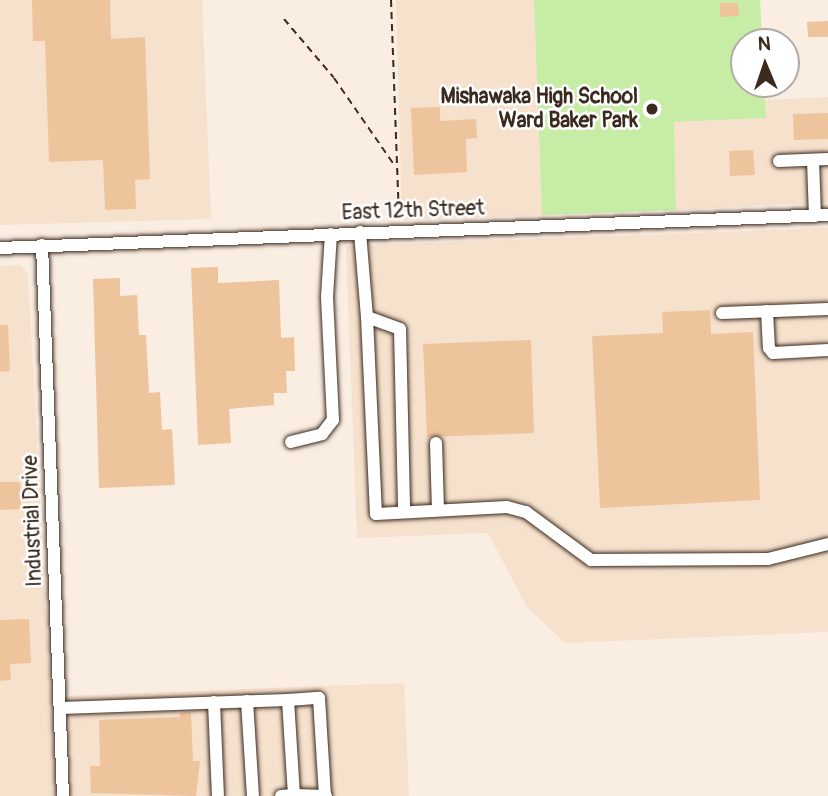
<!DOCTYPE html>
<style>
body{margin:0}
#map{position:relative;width:828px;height:796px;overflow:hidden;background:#faede2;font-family:Pangolin,sans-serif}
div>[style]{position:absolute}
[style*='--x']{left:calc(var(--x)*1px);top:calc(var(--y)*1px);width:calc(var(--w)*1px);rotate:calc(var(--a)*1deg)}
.built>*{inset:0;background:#f6e1cd}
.green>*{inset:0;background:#c6eca6}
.building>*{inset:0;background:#eec49d}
.path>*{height:2px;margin-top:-1px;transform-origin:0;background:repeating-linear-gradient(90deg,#3b2a1e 0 7px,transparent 0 12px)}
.roads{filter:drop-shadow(0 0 2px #3b2a1e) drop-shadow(0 0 2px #3b2a1e)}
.minor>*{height:12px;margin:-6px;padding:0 6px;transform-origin:6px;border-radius:6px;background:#fff}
.dots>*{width:19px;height:19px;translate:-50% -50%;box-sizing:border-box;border:4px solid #fff;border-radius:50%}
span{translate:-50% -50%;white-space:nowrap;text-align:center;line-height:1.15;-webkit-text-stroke:5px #fff;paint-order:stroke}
.poi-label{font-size:21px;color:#3b2a1e;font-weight:700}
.right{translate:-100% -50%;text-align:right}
.street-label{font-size:21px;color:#3b2a1e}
.north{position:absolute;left:730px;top:28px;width:70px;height:70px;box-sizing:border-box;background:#fff;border:2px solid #b1aaa5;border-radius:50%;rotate:358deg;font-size:19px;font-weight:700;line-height:28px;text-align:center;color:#3b2a1e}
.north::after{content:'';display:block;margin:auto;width:24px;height:32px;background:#3b2a1e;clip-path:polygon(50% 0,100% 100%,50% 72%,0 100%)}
</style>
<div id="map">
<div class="built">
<div style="clip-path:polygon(0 0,202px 0,211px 219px,0 225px)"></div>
<div style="clip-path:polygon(396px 0,534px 0,542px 215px,402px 220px)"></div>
<div style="clip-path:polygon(828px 97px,828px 202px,676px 210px,674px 122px,766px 118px,765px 100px)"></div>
<div style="clip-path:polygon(828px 228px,828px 632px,565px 643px,527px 607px,488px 533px,357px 538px,346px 246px)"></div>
<div style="clip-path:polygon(20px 265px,28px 274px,55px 782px,70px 782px,66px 696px,404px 683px,409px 796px,0 796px,0 266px)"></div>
</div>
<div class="green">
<div style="clip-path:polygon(534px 0,760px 0,762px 42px,744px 42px,744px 84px,764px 84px,766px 118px,674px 122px,676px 210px,542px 215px)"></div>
</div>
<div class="building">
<div style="clip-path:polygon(32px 0,110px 0,111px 39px,145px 37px,150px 179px,135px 180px,136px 209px,105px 210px,103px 160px,49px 162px,45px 41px,33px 41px)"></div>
<div style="clip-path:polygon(720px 3px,738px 3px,739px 16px,720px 17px)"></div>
<div style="clip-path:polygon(828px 21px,828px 37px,808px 37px,807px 22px)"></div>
<div style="clip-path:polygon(440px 107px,440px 121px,476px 119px,477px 138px,466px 139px,467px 172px,414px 175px,411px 108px)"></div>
<div style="clip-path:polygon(828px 113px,828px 139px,794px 140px,793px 114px)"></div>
<div style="clip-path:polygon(753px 150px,755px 175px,730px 176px,729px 151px)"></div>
<div style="clip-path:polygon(218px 267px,218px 283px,279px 280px,281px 338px,294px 337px,295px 371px,286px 371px,287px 393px,274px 393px,274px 405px,229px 409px,231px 443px,198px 445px,191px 268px)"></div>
<div style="clip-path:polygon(120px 278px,120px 296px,137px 295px,139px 335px,146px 335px,149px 393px,160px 392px,162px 430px,172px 429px,175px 485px,99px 488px,93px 279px)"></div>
<div style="clip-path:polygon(710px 310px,711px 334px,753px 332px,760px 500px,600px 508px,592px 336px,663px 333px,662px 312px)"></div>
<div style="clip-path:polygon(0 325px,8px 325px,10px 371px,0 372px)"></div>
<div style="clip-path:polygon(531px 340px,534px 433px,427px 437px,423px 344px)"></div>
<div style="clip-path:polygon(0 482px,20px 482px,21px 509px,0 510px)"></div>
<div style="clip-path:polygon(29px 619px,31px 663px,10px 664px,11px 680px,0 681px,0 620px)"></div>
<div style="clip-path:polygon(191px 712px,193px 761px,200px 761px,196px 796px,91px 793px,90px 766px,100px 766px,99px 720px,180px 717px,180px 713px)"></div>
</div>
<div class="path">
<div style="--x:391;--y:0;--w:219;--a:87.9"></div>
<div style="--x:284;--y:19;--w:77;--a:49.7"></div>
<div style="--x:334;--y:78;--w:107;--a:55.3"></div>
</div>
<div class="roads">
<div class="minor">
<div style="--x:813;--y:160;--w:56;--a:88"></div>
<div style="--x:779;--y:161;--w:49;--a:-2.3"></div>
<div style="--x:360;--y:232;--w:85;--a:85.3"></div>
<div style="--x:367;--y:317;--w:35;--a:20"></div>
<div style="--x:400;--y:329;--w:183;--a:88.7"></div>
<div style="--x:42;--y:245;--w:551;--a:87.82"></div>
<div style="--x:0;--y:248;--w:829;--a:-2.28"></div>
<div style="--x:767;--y:311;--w:37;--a:87"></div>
<div style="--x:769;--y:348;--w:6;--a:51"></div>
<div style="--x:773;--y:353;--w:55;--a:-3.1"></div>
<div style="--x:722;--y:313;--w:106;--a:-2.2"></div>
<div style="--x:367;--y:317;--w:197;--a:87.4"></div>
<div style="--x:376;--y:514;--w:131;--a:-3.1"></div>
<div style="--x:507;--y:507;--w:20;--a:15"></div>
<div style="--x:526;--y:512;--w:81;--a:36.4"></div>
<div style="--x:591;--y:560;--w:177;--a:-0.3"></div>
<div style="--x:768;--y:559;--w:62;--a:-14"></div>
<div style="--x:291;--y:442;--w:32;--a:-14"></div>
<div style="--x:322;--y:434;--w:18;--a:-52"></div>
<div style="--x:333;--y:420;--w:123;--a:-92.8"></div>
<div style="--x:327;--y:297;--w:63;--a:-86.4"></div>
<div style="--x:436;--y:443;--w:67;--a:88.3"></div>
<div style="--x:288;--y:700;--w:31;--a:-4"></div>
<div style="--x:319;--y:698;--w:97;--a:86.5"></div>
<div style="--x:247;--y:701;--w:95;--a:86.4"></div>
<div style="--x:214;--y:702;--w:94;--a:87.6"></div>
<div style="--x:60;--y:708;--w:228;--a:-2"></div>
<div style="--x:288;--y:700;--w:95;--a:86.4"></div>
<div style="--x:294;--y:795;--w:13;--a:176"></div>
<div style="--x:294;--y:795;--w:32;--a:2"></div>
</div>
</div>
<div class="dots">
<div style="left:652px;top:109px;background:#3b2a1e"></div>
</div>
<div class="poi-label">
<span class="right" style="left:638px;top:109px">Mishawaka High School<br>Ward Baker Park</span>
</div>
<div class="street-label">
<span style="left:413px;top:211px;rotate:-2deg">East 12th Street</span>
<span style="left:33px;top:521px;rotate:-92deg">Industrial Drive</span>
</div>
<div class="north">N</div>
</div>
